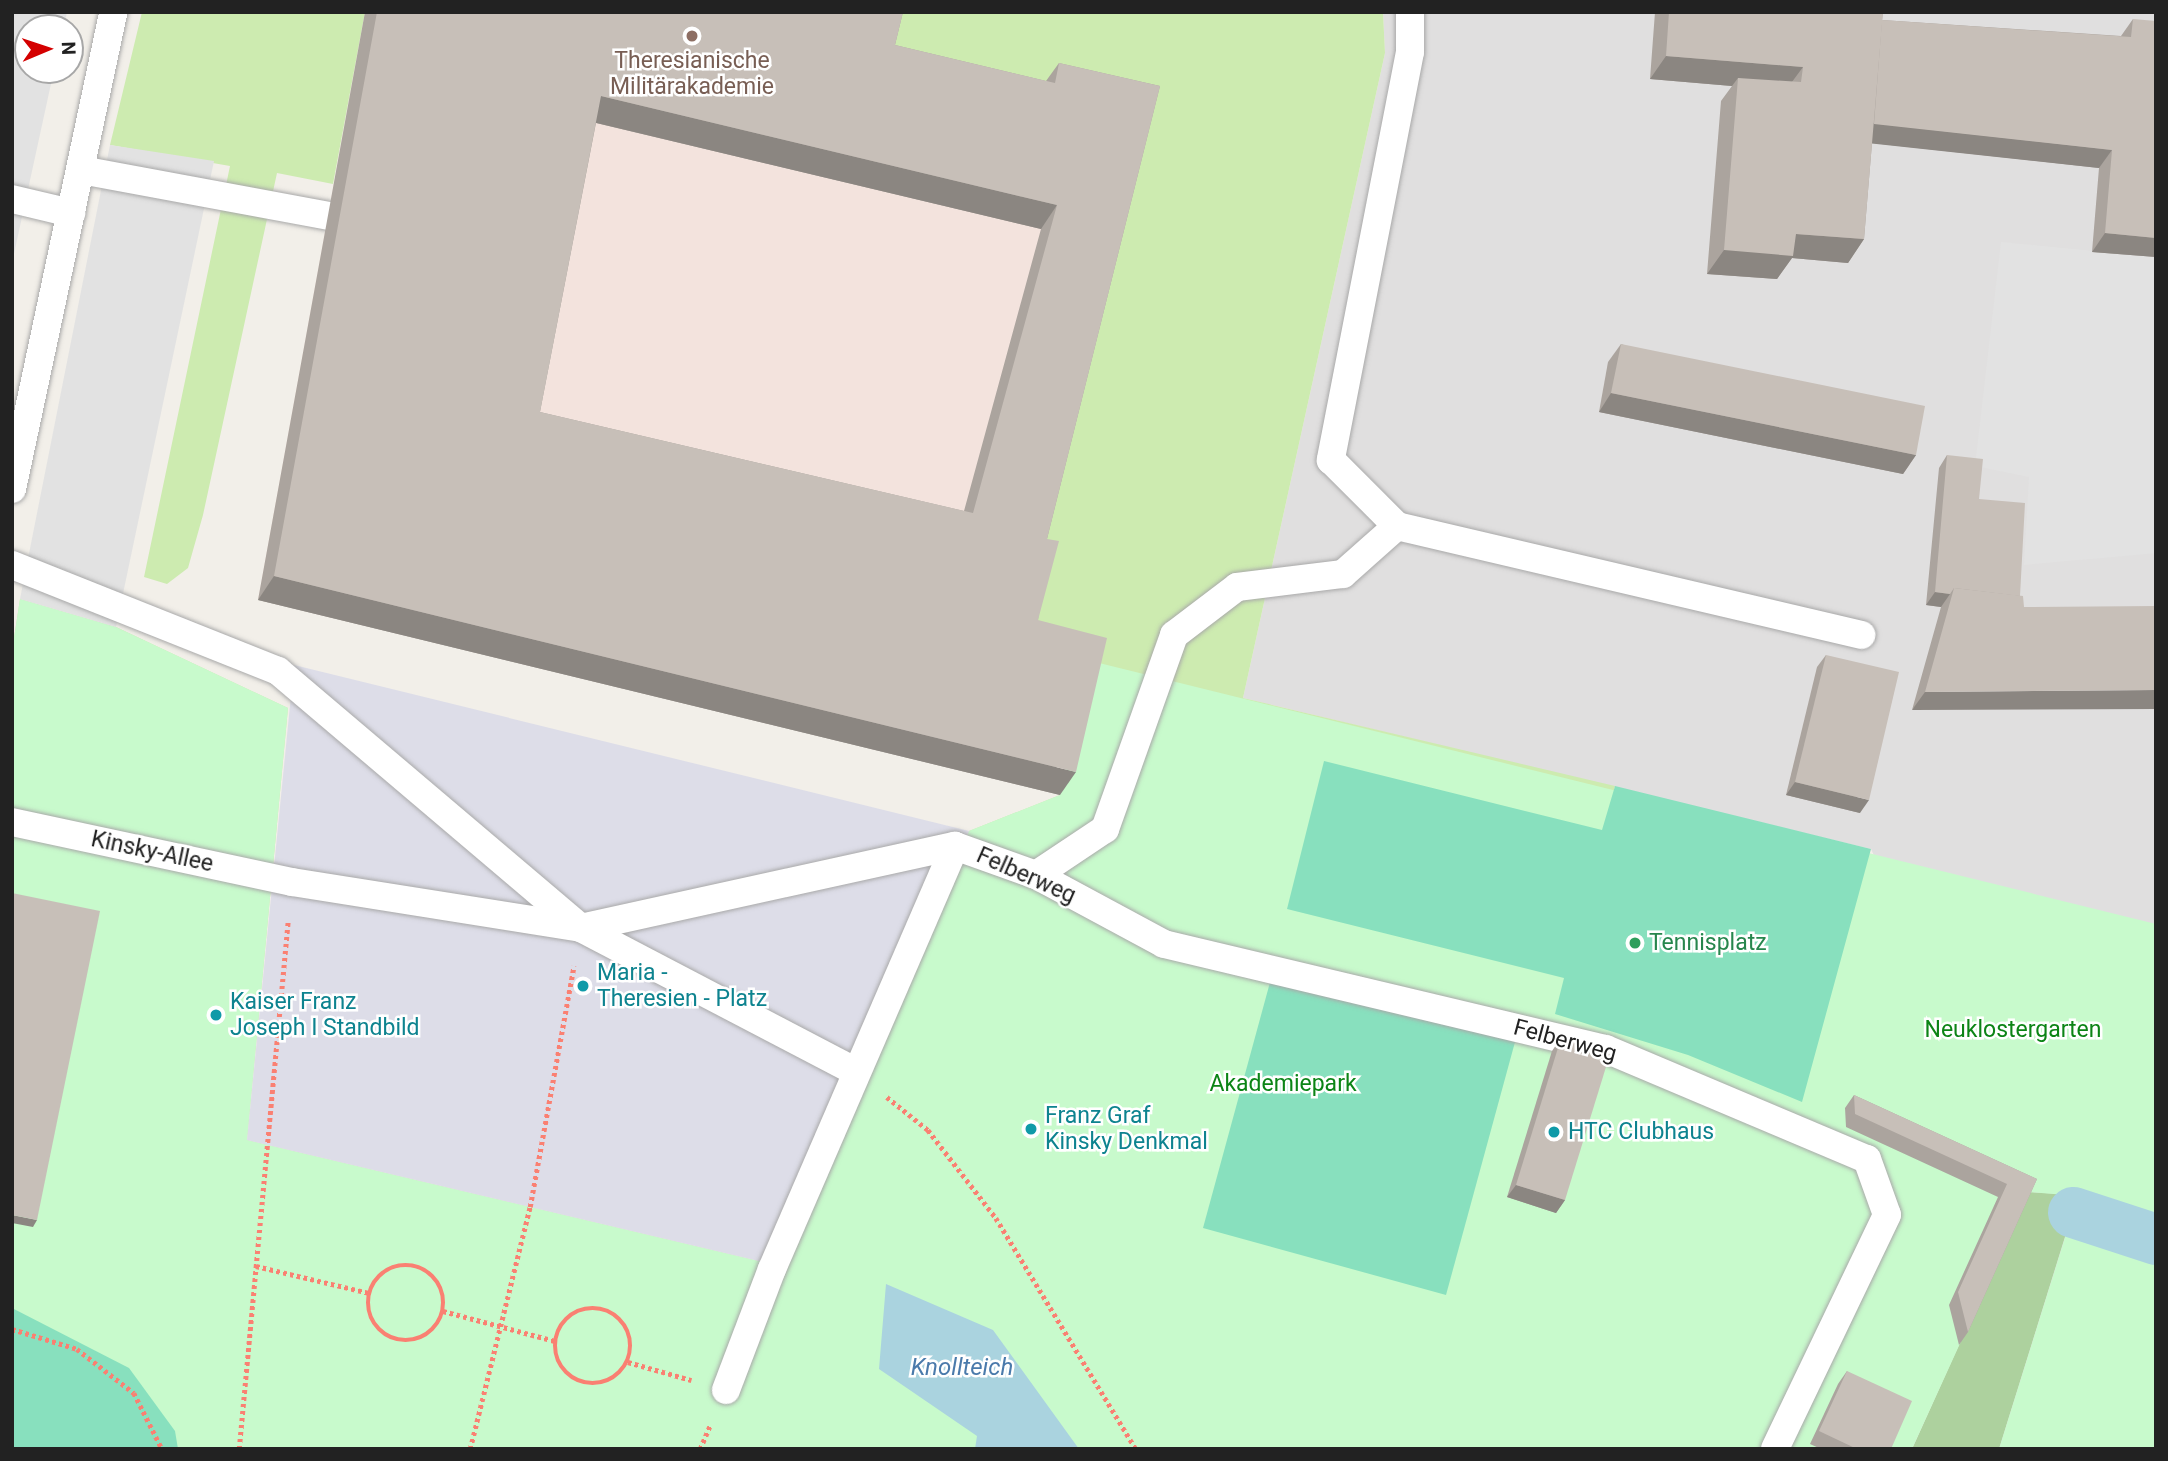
<!DOCTYPE html>
<meta charset="utf-8">
<style>
body{margin:0}
#map{position:relative;width:2168px;height:1461px;overflow:hidden;background:#f2efe9;font-family:Roboto,sans-serif}
div>[style]{position:absolute}
[style*='--x']{left:calc(var(--x)*1px);top:calc(var(--y)*1px);width:calc(var(--w)*1px);rotate:calc(var(--a)*1deg)}
.residential>*{inset:0;background:#e0dfdf}
.military>*{inset:0;background:#f3e3dd}
.grass>*{inset:0;background:#cdebb0}
.forest>*{inset:0;background:#add19e}
.park>*{inset:0;background:#c8facc}
.pitch>*{inset:0;background:#88e0be}
.parking>*{inset:0;background:#e2e2e2}
.plaza>*{inset:0;background:#dddde8}
.water>*{inset:0;background:#aad3df}
.canal>*{height:51px;margin:-25.5px;padding:0 25.5px;transform-origin:25.5px;border-radius:25.5px;background:#aad3df}
.path>*{height:4.5px;margin-top:-2.25px;transform-origin:0;background:repeating-linear-gradient(90deg,#fa8072 0 3.5px,transparent 0 7px)}
.path>.ring{margin:-2.25px;padding:0;box-sizing:content-box;background:none;border:4.5px solid #fa8072;border-radius:50%}
.roads{filter:drop-shadow(0 0 2px #a9a9a9) drop-shadow(0 0 2px #a9a9a9)}
.service>*{height:28px;margin:-14px;padding:0 14px;transform-origin:14px;border-radius:14px;background:#fff}
.wall>*{inset:0;background:#aba49e}
.shaded-wall>*{inset:0;background:#8b8681}
.building>*{inset:0;background:#c7bfb8}
.dots>*{width:19px;height:19px;translate:-50% -50%;box-sizing:border-box;border:4px solid #fff;border-radius:50%}
span{translate:-50% -50%;white-space:nowrap;text-align:center;line-height:1.15;-webkit-text-stroke:5px #fff;paint-order:stroke}
.education-label{font-size:23px;color:#785e54}
.street-label{font-size:23px;color:#222}
.leisure-label{font-size:23px;color:#27864d}
.left{translate:0 -50%;text-align:left}
.culture-label{font-size:23px;color:#0d838f}
.park-label{font-size:23px;color:#0c8416}
.water-label{font-size:24px;color:#4a7aab;font-style:italic}
.frame{position:absolute;inset:0;border:14px solid #222;pointer-events:none}
.north{position:absolute;left:14px;top:14px;width:70px;height:70px;box-sizing:border-box;background:#fff;border:2px solid #a7a7a7;border-radius:50%;rotate:88deg;font-size:19px;font-weight:700;line-height:28px;text-align:center;color:#222}
.north::after{content:'';display:block;margin:auto;width:24px;height:32px;background:#d40000;clip-path:polygon(50% 0,100% 100%,50% 72%,0 100%)}
</style>
<div id="map">
<div class="residential">
<div style="clip-path:polygon(1383px 12px,2156px 12px,2156px 1449px,1912px 1449px,2028px 1192px,1871px 849px,1243px 698px,1385px 53px)"></div>
</div>
<div class="military">
<div style="clip-path:polygon(365px 12px,893px 12px,1143px 110px,1030px 561px,258px 600px)"></div>
</div>
<div class="grass">
<div style="clip-path:polygon(142px 12px,365px 12px,333px 184px,277px 173px,203px 515px,188px 568px,167px 584px,144px 577px,230px 166px,110px 145px)"></div>
<div style="clip-path:polygon(893px 12px,1383px 12px,1385px 53px,1243px 698px,1615px 786px,1603px 830px,1324px 761px,1287px 909px,1564px 978px,1555px 1014px,1688px 1055px,1846px 1127px,1713px 1449px,1079px 1449px,993px 1329px,791px 1252px,727px 1449px,178px 1449px,175px 1431px,129px 1368px,12px 1308px,12px 651px,20px 599px,116px 627px,288px 708px,247px 1140px,767px 1263px,791px 1252px,969px 831px,1060px 795px,1091px 662px,1021px 644px,1042px 565px,1030px 562px,1143px 110px,1043px 86px,1038px 107px,879px 69px)"></div>
</div>
<div class="forest">
<div style="clip-path:polygon(2028px 1192px,2078px 1195px,1999px 1449px,1912px 1449px)"></div>
</div>
<div class="park">
<div style="clip-path:polygon(20px 599px,116px 627px,288px 708px,247px 1140px,767px 1263px,791px 1252px,969px 831px,1060px 795px,1091px 661px,2156px 924px,2156px 1449px,1999px 1449px,2078px 1196px,2029px 1192px,1912px 1449px,12px 1449px,12px 651px)"></div>
</div>
<div class="pitch">
<div style="clip-path:polygon(1324px 761px,1602px 830px,1615px 786px,1871px 849px,1802px 1102px,1688px 1055px,1555px 1014px,1564px 978px,1287px 909px)"></div>
<div style="clip-path:polygon(1272px 975px,1515px 1042px,1446px 1295px,1203px 1228px)"></div>
<div style="clip-path:polygon(12px 1308px,129px 1368px,175px 1431px,178px 1449px,12px 1449px)"></div>
</div>
<div class="parking">
<div style="clip-path:polygon(12px 12px,67px 12px,64px 28px,28px 28px,28px 70px,54px 70px,12px 263px)"></div>
<div style="clip-path:polygon(110px 145px,214px 161px,116px 627px,20px 599px)"></div>
<div style="clip-path:polygon(2001px 242px,2156px 257px,2156px 553px,2024px 565px,2029px 477px,1975px 466px)"></div>
</div>
<div class="plaza">
<div style="clip-path:polygon(294px 665px,969px 831px,791px 1252px,767px 1263px,247px 1140px)"></div>
</div>
<div class="water">
<div style="clip-path:polygon(886px 1284px,993px 1330px,1079px 1449px,975px 1449px,977px 1436px,879px 1369px)"></div>
</div>
<div class="canal">
<div style="--x:2073;--y:1212;--w:87;--a:18"></div>
</div>
<div class="path">
<div style="--x:887;--y:1097;--w:53;--a:38.8"></div>
<div style="--x:928;--y:1130;--w:111;--a:52.3"></div>
<div style="--x:996;--y:1218;--w:270;--a:58.8"></div>
<div class="ring" style="left:368px;top:1265px;width:71.5px;height:71.5px"></div>
<div style="--x:256;--y:1266;--w:116;--a:13.4"></div>
<div class="ring" style="left:555px;top:1308px;width:71.5px;height:71.5px"></div>
<div style="--x:443;--y:1311;--w:116;--a:15"></div>
<div style="--x:12;--y:1329;--w:68;--a:17.1"></div>
<div style="--x:77;--y:1349;--w:72;--a:37.7"></div>
<div style="--x:134;--y:1393;--w:63;--a:63.4"></div>
<div style="--x:628;--y:1362;--w:66;--a:15.9"></div>
<div style="--x:239;--y:1449;--w:530;--a:-84.7"></div>
<div style="--x:453;--y:1449;--w:12;--a:0"></div>
<div style="--x:470;--y:1449;--w:249;--a:-76.1"></div>
<div style="--x:530;--y:1207;--w:245;--a:-79.7"></div>
<div style="--x:700;--y:1449;--w:25;--a:-67"></div>
</div>
<div class="roads">
<div class="service">
<div style="--x:1410;--y:12;--w:40;--a:90"></div>
<div style="--x:1410;--y:52;--w:416;--a:101"></div>
<div style="--x:1331;--y:460;--w:93;--a:45"></div>
<div style="--x:1397;--y:526;--w:477;--a:13.2"></div>
<div style="--x:81;--y:170;--w:251;--a:10.5"></div>
<div style="--x:12;--y:199;--w:61;--a:13.3"></div>
<div style="--x:12;--y:489;--w:488;--a:-78"></div>
<div style="--x:12;--y:565;--w:286;--a:21.7"></div>
<div style="--x:278;--y:671;--w:397;--a:40.3"></div>
<div style="--x:581;--y:928;--w:309;--a:27.6"></div>
<div style="--x:12;--y:822;--w:286;--a:12.1"></div>
<div style="--x:292;--y:882;--w:293;--a:9"></div>
<div style="--x:581;--y:928;--w:383;--a:-12.4"></div>
<div style="--x:955;--y:846;--w:86;--a:19.7"></div>
<div style="--x:1036;--y:875;--w:145;--a:28.3"></div>
<div style="--x:1164;--y:944;--w:454;--a:13.4"></div>
<div style="--x:1606;--y:1049;--w:283;--a:22.9"></div>
<div style="--x:1867;--y:1159;--w:59;--a:70.3"></div>
<div style="--x:1887;--y:1215;--w:259;--a:115.6"></div>
<div style="--x:1036;--y:875;--w:83;--a:-33.7"></div>
<div style="--x:1105;--y:829;--w:206;--a:-70.4"></div>
<div style="--x:1174;--y:635;--w:79;--a:-37.3"></div>
<div style="--x:1237;--y:587;--w:107;--a:-7"></div>
<div style="--x:1343;--y:574;--w:72;--a:-41.6"></div>
<div style="--x:726;--y:1390;--w:129;--a:-69.2"></div>
<div style="--x:772;--y:1269;--w:461;--a:-66.6"></div>
</div>
</div>
<div class="wall">
<div style="clip-path:polygon(evenodd,365px 12px,903px 12px,895px 45px,1046px 81px,1059px 63px,1160px 86px,1047px 539px,1038px 620px,1060px 795px,258px 600px,365px 12px,596px 123px,1041px 229px,964px 511px,540px 412px,596px 123px)"></div>
<div style="clip-path:polygon(1655px 12px,1883px 12px,1882px 20px,2121px 36px,2133px 19px,2156px 257px,2092px 252px,2099px 168px,1872px 143px,1864px 239px,1848px 263px,1792px 258px,1777px 279px,1707px 274px,1721px 101px,1732px 86px,1650px 79px)"></div>
<div style="clip-path:polygon(1621px 344px,1916px 455px,1903px 474px,1599px 412px,1608px 362px)"></div>
<div style="clip-path:polygon(1947px 455px,1979px 499px,2020px 596px,1912px 710px,1941px 607px,1926px 605px,1939px 468px)"></div>
<div style="clip-path:polygon(1826px 655px,1860px 813px,1786px 795px,1817px 667px)"></div>
<div style="clip-path:polygon(1561px 1038px,1565px 1200px,1556px 1213px,1507px 1197px,1552px 1051px)"></div>
<div style="clip-path:polygon(1854px 1095px,2037px 1179px,1968px 1332px,1959px 1345px,1949px 1305px,1998px 1197px,1846px 1127px,1845px 1108px)"></div>
<div style="clip-path:polygon(1847px 1371px,1891px 1449px,1821px 1449px,1810px 1444px,1838px 1384px)"></div>
</div>
<div class="shaded-wall">
<div style="clip-path:polygon(1666px 56px,1803px 67px,1786px 90px,1738px 78px,1732px 86px,1650px 79px)"></div>
<div style="clip-path:polygon(601px 96px,1057px 205px,1041px 229px,584px 120px)"></div>
<div style="clip-path:polygon(1871px 123px,2112px 150px,2099px 168px,1858px 142px)"></div>
<div style="clip-path:polygon(2105px 233px,2156px 238px,2156px 257px,2092px 252px)"></div>
<div style="clip-path:polygon(1796px 234px,1864px 239px,1848px 263px,1792px 258px,1777px 279px,1707px 274px,1724px 250px)"></div>
<div style="clip-path:polygon(1611px 393px,1916px 455px,1903px 474px,1599px 412px)"></div>
<div style="clip-path:polygon(274px 576px,1076px 772px,1060px 795px,258px 600px)"></div>
<div style="clip-path:polygon(1935px 592px,1950px 594px,1941px 607px,1926px 605px)"></div>
<div style="clip-path:polygon(2156px 690px,2156px 709px,1912px 710px,1925px 692px)"></div>
<div style="clip-path:polygon(1795px 782px,1869px 800px,1860px 813px,1786px 795px)"></div>
<div style="clip-path:polygon(1516px 1185px,1565px 1200px,1556px 1213px,1507px 1197px)"></div>
<div style="clip-path:polygon(12px 1215px,37px 1220px,33px 1227px,12px 1223px)"></div>
</div>
<div class="building">
<div style="clip-path:polygon(evenodd,377px 12px,903px 12px,895px 45px,1055px 83px,1059px 63px,1160px 86px,1047px 539px,1059px 541px,1038px 620px,1107px 638px,1076px 772px,274px 576px,377px 12px,601px 96px,1057px 205px,973px 513px,540px 412px,601px 96px)"></div>
<div style="clip-path:polygon(1669px 12px,1883px 12px,1864px 239px,1796px 234px,1793px 256px,1724px 250px,1738px 78px,1801px 82px,1803px 67px,1666px 56px)"></div>
<div style="clip-path:polygon(2133px 19px,2156px 21px,2156px 238px,2105px 233px,2112px 150px,1874px 124px,1882px 20px,2131px 37px)"></div>
<div style="clip-path:polygon(1621px 344px,1925px 406px,1916px 455px,1611px 393px)"></div>
<div style="clip-path:polygon(1947px 455px,1983px 459px,1979px 499px,2025px 503px,2020px 596px,1954px 588px,1950px 594px,1935px 592px)"></div>
<div style="clip-path:polygon(1954px 588px,2023px 596px,2024px 607px,2156px 606px,2156px 690px,1925px 692px)"></div>
<div style="clip-path:polygon(1826px 655px,1899px 672px,1869px 800px,1795px 782px)"></div>
<div style="clip-path:polygon(12px 893px,100px 911px,37px 1220px,12px 1215px)"></div>
<div style="clip-path:polygon(1561px 1038px,1610px 1054px,1565px 1200px,1516px 1185px)"></div>
<div style="clip-path:polygon(1854px 1095px,2037px 1179px,1968px 1332px,1958px 1292px,2007px 1184px,1855px 1114px)"></div>
<div style="clip-path:polygon(1847px 1371px,1912px 1401px,1891px 1449px,1857px 1449px,1819px 1431px)"></div>
</div>
<div class="dots">
<div style="left:692px;top:36px;background:#8d6e63"></div>
<div style="left:1635px;top:943px;background:#2e9e5b"></div>
<div style="left:583px;top:986px;background:#0f9aa8"></div>
<div style="left:216px;top:1015px;background:#0f9aa8"></div>
<div style="left:1031px;top:1129px;background:#0f9aa8"></div>
<div style="left:1554px;top:1132px;background:#0f9aa8"></div>
</div>
<div class="education-label">
<span style="left:692px;top:74px">Theresianische<br>Militärakademie</span>
</div>
<div class="street-label">
<span style="left:152px;top:852px;rotate:12deg">Kinsky-Allee</span>
<span style="left:1026px;top:876px;rotate:24deg">Felberweg</span>
<span style="left:1565px;top:1041px;rotate:15deg">Felberweg</span>
</div>
<div class="leisure-label">
<span class="left" style="left:1649px;top:943px">Tennisplatz</span>
</div>
<div class="culture-label">
<span class="left" style="left:597px;top:986px">Maria -<br>Theresien - Platz</span>
<span class="left" style="left:230px;top:1015px">Kaiser Franz<br>Joseph I Standbild</span>
<span class="left" style="left:1045px;top:1129px">Franz Graf<br>Kinsky Denkmal</span>
<span class="left" style="left:1568px;top:1132px">HTC Clubhaus</span>
</div>
<div class="park-label">
<span style="left:2013px;top:1030px">Neuklostergarten</span>
<span style="left:1283px;top:1084px">Akademiepark</span>
</div>
<div class="water-label">
<span style="left:962px;top:1368px">Knollteich</span>
</div>
<div class="frame"></div>
<div class="north">N</div>
</div>
